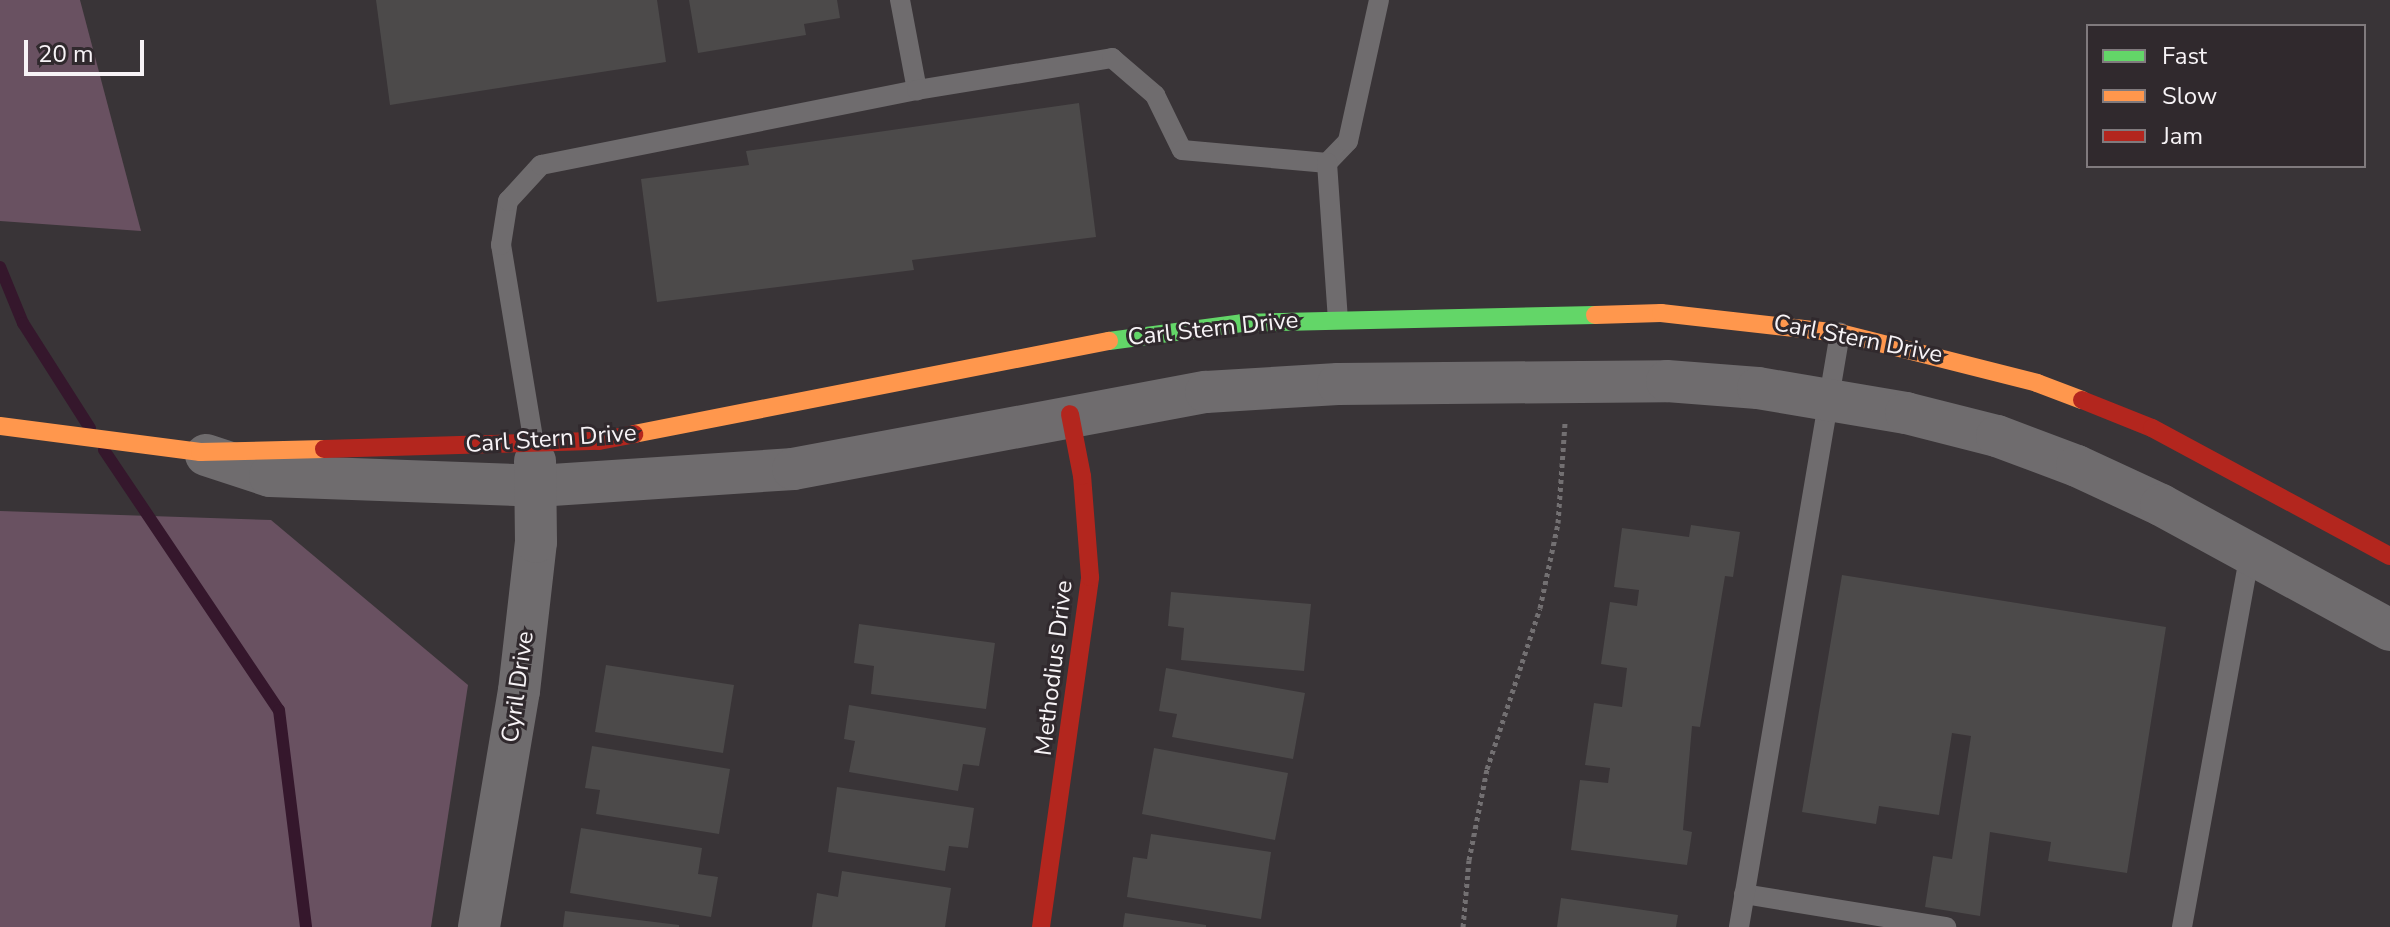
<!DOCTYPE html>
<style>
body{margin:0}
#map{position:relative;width:2390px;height:927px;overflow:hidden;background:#393437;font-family:"Nunito Sans",sans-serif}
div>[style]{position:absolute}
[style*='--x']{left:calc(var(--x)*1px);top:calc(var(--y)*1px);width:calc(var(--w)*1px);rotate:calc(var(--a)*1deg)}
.green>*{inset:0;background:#695161}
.stream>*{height:12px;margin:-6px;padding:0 6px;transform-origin:6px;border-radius:6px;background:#35172c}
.building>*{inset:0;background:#4c4a4a}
.path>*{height:5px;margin-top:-2.5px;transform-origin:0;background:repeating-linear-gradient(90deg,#737072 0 4px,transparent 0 8px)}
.lane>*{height:20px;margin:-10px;padding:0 10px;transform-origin:10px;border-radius:10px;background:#6f6c6e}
.street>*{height:42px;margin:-21px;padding:0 21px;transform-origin:21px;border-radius:21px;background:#6f6c6e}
.fast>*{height:18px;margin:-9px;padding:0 9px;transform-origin:9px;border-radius:9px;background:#63d668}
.slow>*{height:18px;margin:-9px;padding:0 9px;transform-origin:9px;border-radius:9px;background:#ff974d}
.jam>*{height:18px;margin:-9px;padding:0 9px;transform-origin:9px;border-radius:9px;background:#b3261e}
span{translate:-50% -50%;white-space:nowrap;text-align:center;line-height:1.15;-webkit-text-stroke:6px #30292d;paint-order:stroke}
.street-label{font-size:24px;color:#f7f3f6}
.legend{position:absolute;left:2086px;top:24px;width:280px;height:144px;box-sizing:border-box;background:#30292d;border:2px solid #807a7d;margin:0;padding:10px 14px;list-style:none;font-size:24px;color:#f7f3f6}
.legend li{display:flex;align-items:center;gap:16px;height:40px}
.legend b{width:40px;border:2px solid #807a7d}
.scale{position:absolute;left:24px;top:40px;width:120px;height:36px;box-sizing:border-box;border:4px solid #f7f3f6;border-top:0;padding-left:10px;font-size:24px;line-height:28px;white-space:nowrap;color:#f7f3f6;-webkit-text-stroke:6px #30292d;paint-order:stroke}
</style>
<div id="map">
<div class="green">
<div style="clip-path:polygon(0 0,80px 0,141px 231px,0 221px)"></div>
<div style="clip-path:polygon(0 511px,271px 520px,468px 685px,431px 927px,0 927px)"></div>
</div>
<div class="stream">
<div style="--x:0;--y:267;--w:61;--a:67.7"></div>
<div style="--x:23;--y:323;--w:125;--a:57.5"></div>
<div style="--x:104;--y:450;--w:313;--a:56.1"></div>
<div style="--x:279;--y:710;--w:219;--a:82.9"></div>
</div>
<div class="building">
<div style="clip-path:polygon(376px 0,657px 0,666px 62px,390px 105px)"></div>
<div style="clip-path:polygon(689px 0,837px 0,840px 18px,804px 24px,806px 35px,698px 53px)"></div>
<div style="clip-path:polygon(1079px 103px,1096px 237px,912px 260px,914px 270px,657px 302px,641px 179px,749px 165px,746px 151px)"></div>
<div style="clip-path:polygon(1691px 525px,1740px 532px,1733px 577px,1725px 576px,1700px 727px,1692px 726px,1683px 830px,1692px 832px,1687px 865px,1571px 850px,1580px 780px,1608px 783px,1610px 768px,1585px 765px,1594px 703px,1622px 707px,1627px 668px,1601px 664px,1610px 602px,1637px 606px,1639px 590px,1614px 587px,1622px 528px,1689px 537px)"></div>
<div style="clip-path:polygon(1842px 575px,2166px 627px,2127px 873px,2048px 861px,2051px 842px,1990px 832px,1980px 916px,1925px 907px,1933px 856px,1952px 859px,1971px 736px,1952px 733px,1939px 815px,1879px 806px,1876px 824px,1802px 812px)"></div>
<div style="clip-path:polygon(1171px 592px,1311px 604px,1304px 671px,1181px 660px,1184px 628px,1168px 626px)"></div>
<div style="clip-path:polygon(859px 624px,995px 643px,986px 709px,871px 694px,874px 666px,854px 663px)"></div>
<div style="clip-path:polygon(606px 665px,734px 685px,723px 753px,595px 732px)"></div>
<div style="clip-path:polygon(1166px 668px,1305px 693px,1293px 759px,1172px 737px,1177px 714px,1159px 711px)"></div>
<div style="clip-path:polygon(849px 705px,986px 728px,979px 766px,963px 764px,958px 791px,849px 772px,855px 741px,844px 739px)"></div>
<div style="clip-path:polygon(592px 746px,730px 769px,719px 834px,596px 814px,600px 790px,585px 788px)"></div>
<div style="clip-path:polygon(1154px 748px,1288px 773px,1275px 840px,1142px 814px)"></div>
<div style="clip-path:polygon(837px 787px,974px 808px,968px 848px,949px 846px,945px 871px,828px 852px)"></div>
<div style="clip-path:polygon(581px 828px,702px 848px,698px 874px,718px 877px,711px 917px,570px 893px)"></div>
<div style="clip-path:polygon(1151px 834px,1271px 852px,1261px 919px,1127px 897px,1133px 857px,1147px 859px)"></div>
<div style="clip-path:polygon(842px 871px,951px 888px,945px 927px,812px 927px,817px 893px,838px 897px)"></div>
<div style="clip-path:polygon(1561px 898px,1678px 915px,1676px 927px,1557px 927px)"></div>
<div style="clip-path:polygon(565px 911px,679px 925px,679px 927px,563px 927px)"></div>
<div style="clip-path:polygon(1125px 913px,1206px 925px,1206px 927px,1123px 927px)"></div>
</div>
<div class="path">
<div style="--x:1463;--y:927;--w:67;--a:-84.9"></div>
<div style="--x:1469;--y:860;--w:93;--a:-78.8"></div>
<div style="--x:1487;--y:769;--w:169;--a:-71.8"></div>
<div style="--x:1540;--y:608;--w:87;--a:-78"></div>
<div style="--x:1558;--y:523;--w:100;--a:-86"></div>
</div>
<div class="lane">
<div style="--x:900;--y:0;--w:92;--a:79.3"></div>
<div style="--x:1327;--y:163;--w:30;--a:-46"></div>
<div style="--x:1348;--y:141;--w:144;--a:-77.6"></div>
<div style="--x:534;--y:444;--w:202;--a:-99.4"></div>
<div style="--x:501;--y:245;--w:45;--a:-81"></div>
<div style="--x:508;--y:201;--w:49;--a:-47.5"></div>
<div style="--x:541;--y:165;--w:383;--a:-11.3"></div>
<div style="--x:917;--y:90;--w:198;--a:-9.3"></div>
<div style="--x:1112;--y:58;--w:57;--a:40.7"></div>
<div style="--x:1155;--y:95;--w:61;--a:63.9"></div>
<div style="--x:1182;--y:150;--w:146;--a:5.1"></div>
<div style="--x:1327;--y:163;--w:156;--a:86"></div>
<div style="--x:1744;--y:894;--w:205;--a:9.3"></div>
<div style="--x:1739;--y:927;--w:603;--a:-80.35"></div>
<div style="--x:2182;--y:927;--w:380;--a:-79.7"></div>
</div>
<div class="street">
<div style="--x:206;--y:455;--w:67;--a:18.2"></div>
<div style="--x:270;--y:476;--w:267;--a:2.1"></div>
<div style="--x:537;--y:486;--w:257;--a:-3.8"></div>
<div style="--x:793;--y:469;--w:420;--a:-10.6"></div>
<div style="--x:1206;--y:392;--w:132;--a:-3.5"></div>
<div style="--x:1338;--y:384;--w:329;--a:-0.5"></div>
<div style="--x:1667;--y:381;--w:91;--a:4.4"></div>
<div style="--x:1758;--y:388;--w:150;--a:9.6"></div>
<div style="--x:1906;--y:413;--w:94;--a:14.2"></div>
<div style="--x:1997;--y:436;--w:85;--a:20.6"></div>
<div style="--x:2077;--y:466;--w:93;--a:24.9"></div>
<div style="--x:2161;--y:505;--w:261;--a:28.6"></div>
<div style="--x:479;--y:927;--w:239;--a:-80.4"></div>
<div style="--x:519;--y:691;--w:150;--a:-83.5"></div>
<div style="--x:536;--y:542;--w:81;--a:-90.7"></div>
</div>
<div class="fast">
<div style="--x:1109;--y:341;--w:134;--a:-7.7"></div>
<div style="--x:1242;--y:323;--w:353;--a:-1.3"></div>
</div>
<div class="slow">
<div style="--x:1595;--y:315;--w:66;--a:-1.7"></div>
<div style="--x:1661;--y:313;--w:180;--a:6.4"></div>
<div style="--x:1840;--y:333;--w:203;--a:14.2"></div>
<div style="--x:2037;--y:383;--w:48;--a:20.7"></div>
<div style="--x:0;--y:426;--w:202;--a:7.4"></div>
<div style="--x:200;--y:452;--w:124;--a:-1.4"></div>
<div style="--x:634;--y:434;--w:484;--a:-11.1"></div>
</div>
<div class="jam">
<div style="--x:2082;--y:400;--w:75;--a:21.8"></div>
<div style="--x:2152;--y:428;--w:270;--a:28.3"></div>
<div style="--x:324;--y:449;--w:275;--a:-1.7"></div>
<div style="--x:599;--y:441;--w:36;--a:-11"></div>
<div style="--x:1041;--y:927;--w:353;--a:-82"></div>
<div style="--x:1090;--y:577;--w:101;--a:-94.5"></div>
<div style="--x:1082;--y:476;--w:63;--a:-101"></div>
</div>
<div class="street-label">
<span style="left:1213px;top:329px;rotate:-6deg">Carl Stern Drive</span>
<span style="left:1858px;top:339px;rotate:11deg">Carl Stern Drive</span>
<span style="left:551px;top:439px;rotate:-4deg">Carl Stern Drive</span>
<span style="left:1054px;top:668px;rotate:-83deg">Methodius Drive</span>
<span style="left:518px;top:687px;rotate:-82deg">Cyril Drive</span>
</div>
<ul class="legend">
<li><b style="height:10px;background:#63d668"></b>Fast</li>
<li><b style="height:10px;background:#ff974d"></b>Slow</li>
<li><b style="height:10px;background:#b3261e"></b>Jam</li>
</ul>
<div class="scale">20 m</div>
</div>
